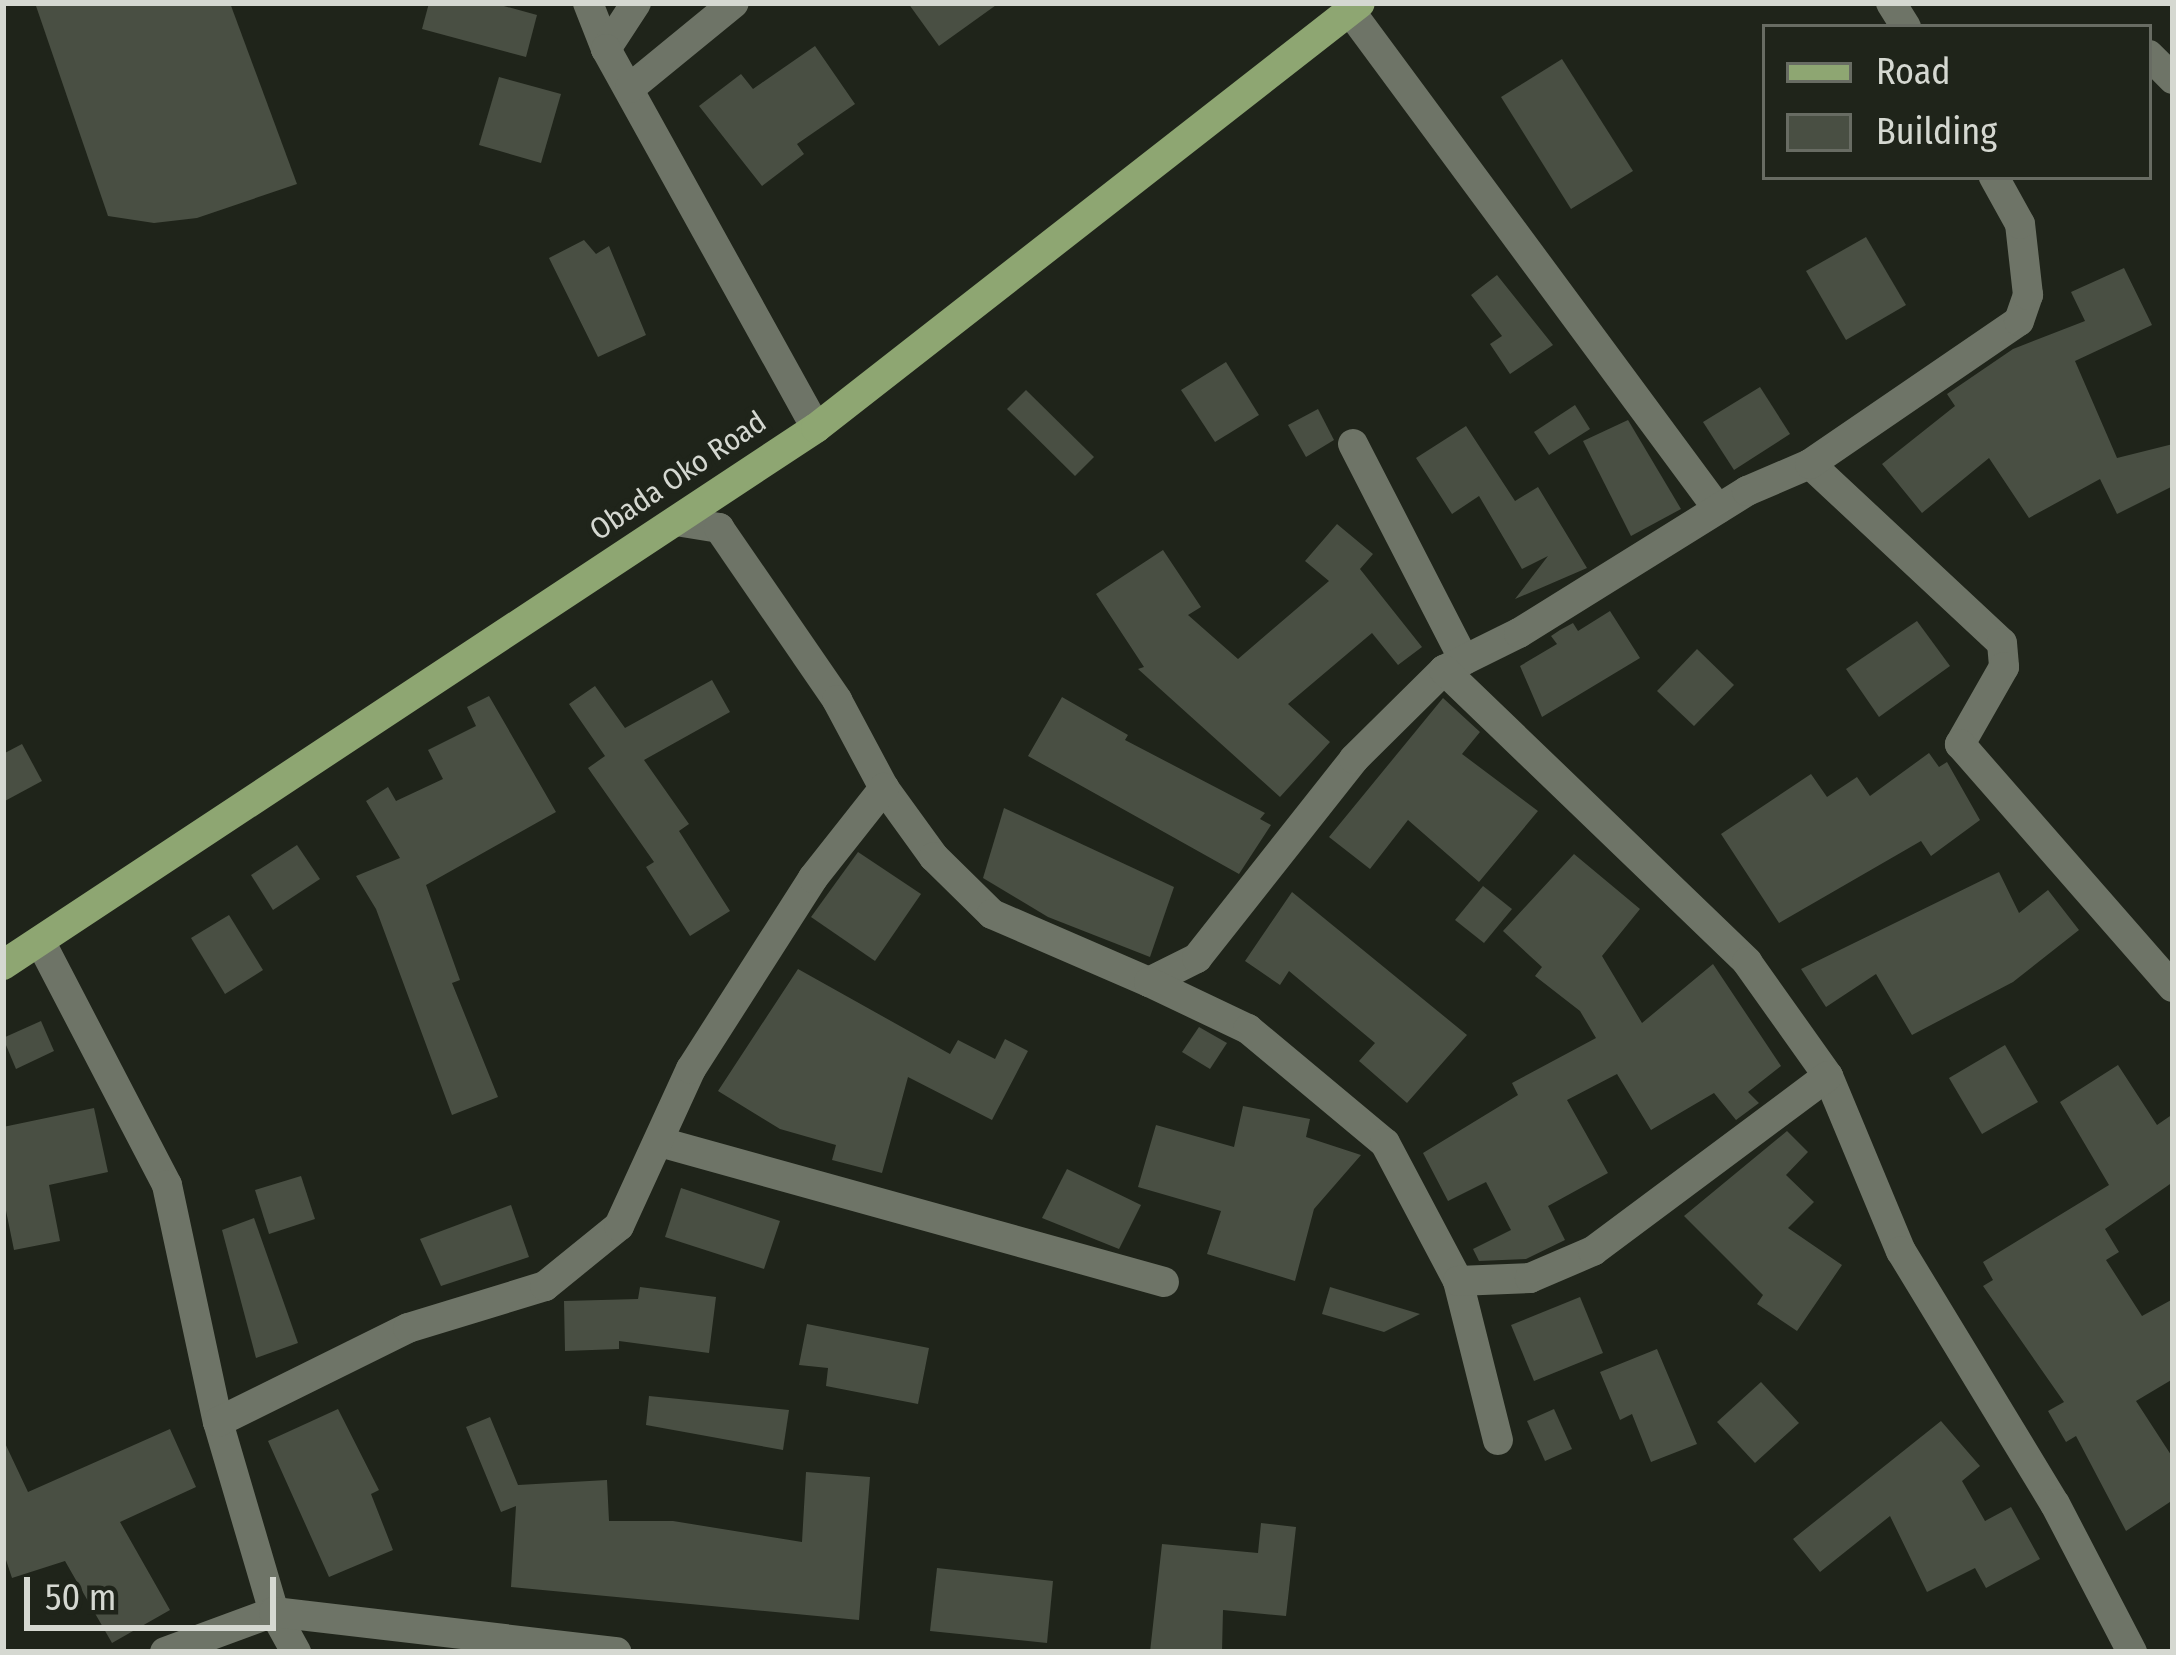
<!DOCTYPE html>
<style>
body{margin:0}
#map{position:relative;width:2176px;height:1655px;overflow:hidden;background:#1f241a;font-family:"Fira Sans Condensed",sans-serif}
div>[style]{position:absolute}
[style*='--x']{left:calc(var(--x)*1px);top:calc(var(--y)*1px);width:calc(var(--w)*1px);rotate:calc(var(--a)*1deg)}
.building>*{inset:0;background:#494f43}
.minor>*{height:30px;margin:-15px;padding:0 15px;transform-origin:15px;border-radius:15px;background:#6e7467}
.major>*{height:30px;margin:-15px;padding:0 15px;transform-origin:15px;border-radius:15px;background:#8ea672}
span{translate:-50% -50%;white-space:nowrap;text-align:center;line-height:1.15;-webkit-text-stroke:10px #1f241a;paint-order:stroke}
.street-label{font-size:30px;color:#d5d8d1}
.frame{position:absolute;inset:0;border:6px solid #d5d8d1;pointer-events:none}
.legend{position:absolute;left:1762px;top:24px;width:390px;height:156px;box-sizing:border-box;background:#1f241a;border:3px solid #686c63;margin:0;padding:15px 21px;list-style:none;font-size:36px;color:#d5d8d1}
.legend li{display:flex;align-items:center;gap:24px;height:60px}
.legend b{width:60px;border:3px solid #686c63}
.scale{position:absolute;left:24px;top:1577px;width:252px;height:54px;box-sizing:border-box;border:6px solid #d5d8d1;border-top:0;padding-left:15px;font-size:36px;line-height:42px;white-space:nowrap;color:#d5d8d1;-webkit-text-stroke:9px #1f241a;paint-order:stroke}
</style>
<div id="map">
<div class="building">
<div style="clip-path:polygon(35px 3px,230px 3px,297px 184px,197px 218px,154px 223px,108px 216px)"></div>
<div style="clip-path:polygon(429px 3px,493px 3px,537px 15px,526px 57px,422px 29px)"></div>
<div style="clip-path:polygon(908px 3px,999px 3px,939px 46px)"></div>
<div style="clip-path:polygon(815px 46px,855px 104px,797px 144px,804px 154px,762px 186px,699px 106px,741px 74px,753px 89px)"></div>
<div style="clip-path:polygon(1562px 59px,1633px 171px,1571px 209px,1501px 97px)"></div>
<div style="clip-path:polygon(499px 77px,561px 94px,541px 163px,479px 145px)"></div>
<div style="clip-path:polygon(1866px 237px,1906px 305px,1846px 340px,1806px 271px)"></div>
<div style="clip-path:polygon(584px 240px,596px 254px,609px 246px,646px 335px,598px 357px,549px 258px)"></div>
<div style="clip-path:polygon(2124px 268px,2152px 325px,2075px 361px,2117px 458px,2173px 444px,2173px 486px,2117px 514px,2100px 479px,2029px 518px,1989px 458px,1922px 513px,1882px 464px,1955px 406px,1947px 394px,2013px 349px,2085px 321px,2071px 292px)"></div>
<div style="clip-path:polygon(1497px 275px,1553px 345px,1510px 374px,1490px 344px,1502px 336px,1471px 295px)"></div>
<div style="clip-path:polygon(1226px 362px,1259px 415px,1215px 442px,1181px 390px)"></div>
<div style="clip-path:polygon(1760px 387px,1790px 434px,1734px 470px,1703px 422px)"></div>
<div style="clip-path:polygon(1026px 390px,1094px 457px,1075px 476px,1007px 409px)"></div>
<div style="clip-path:polygon(1575px 405px,1590px 429px,1549px 455px,1534px 432px)"></div>
<div style="clip-path:polygon(1318px 409px,1334px 440px,1306px 457px,1288px 425px)"></div>
<div style="clip-path:polygon(1628px 420px,1681px 509px,1631px 536px,1583px 441px)"></div>
<div style="clip-path:polygon(1466px 426px,1515px 501px,1538px 487px,1587px 568px,1515px 599px,1548px 556px,1522px 569px,1479px 496px,1452px 514px,1416px 458px)"></div>
<div style="clip-path:polygon(1337px 524px,1373px 554px,1360px 569px,1422px 647px,1398px 665px,1372px 633px,1288px 704px,1330px 742px,1280px 797px,1138px 669px,1144px 667px,1096px 594px,1163px 550px,1201px 607px,1188px 615px,1238px 659px,1329px 581px,1305px 561px)"></div>
<div style="clip-path:polygon(1610px 611px,1640px 658px,1542px 717px,1520px 666px,1557px 644px,1551px 636px,1560px 630px,1573px 623px,1578px 631px)"></div>
<div style="clip-path:polygon(1917px 621px,1950px 666px,1879px 717px,1846px 669px)"></div>
<div style="clip-path:polygon(1697px 649px,1734px 685px,1694px 726px,1657px 691px)"></div>
<div style="clip-path:polygon(712px 680px,730px 712px,644px 760px,689px 824px,679px 831px,730px 911px,690px 936px,646px 867px,654px 862px,588px 768px,605px 756px,569px 704px,595px 686px,625px 728px)"></div>
<div style="clip-path:polygon(489px 696px,556px 812px,426px 885px,460px 980px,452px 983px,498px 1097px,452px 1115px,376px 909px,356px 876px,400px 858px,366px 801px,388px 787px,396px 801px,443px 779px,428px 750px,476px 726px,467px 707px)"></div>
<div style="clip-path:polygon(1062px 697px,1128px 735px,1125px 740px,1265px 813px,1260px 819px,1271px 825px,1239px 874px,1028px 756px)"></div>
<div style="clip-path:polygon(1443px 698px,1480px 732px,1462px 754px,1538px 811px,1479px 882px,1408px 820px,1370px 869px,1329px 837px)"></div>
<div style="clip-path:polygon(22px 744px,42px 781px,3px 802px,3px 754px)"></div>
<div style="clip-path:polygon(1929px 753px,1939px 767px,1947px 762px,1980px 820px,1931px 856px,1921px 841px,1779px 923px,1721px 834px,1811px 774px,1827px 797px,1857px 777px,1870px 796px)"></div>
<div style="clip-path:polygon(1004px 808px,1174px 887px,1150px 957px,1048px 917px,983px 878px)"></div>
<div style="clip-path:polygon(297px 845px,320px 879px,273px 910px,251px 875px)"></div>
<div style="clip-path:polygon(858px 852px,921px 894px,875px 961px,811px 917px)"></div>
<div style="clip-path:polygon(1574px 854px,1640px 909px,1602px 956px,1642px 1023px,1713px 964px,1781px 1066px,1748px 1092px,1759px 1103px,1736px 1120px,1714px 1093px,1651px 1130px,1617px 1074px,1567px 1100px,1608px 1173px,1548px 1206px,1565px 1240px,1526px 1259px,1479px 1261px,1473px 1249px,1511px 1230px,1486px 1182px,1448px 1201px,1423px 1153px,1518px 1095px,1512px 1083px,1596px 1038px,1580px 1011px,1535px 976px,1542px 967px,1503px 931px)"></div>
<div style="clip-path:polygon(1999px 872px,2019px 913px,2048px 890px,2079px 930px,2013px 982px,1912px 1035px,1876px 974px,1826px 1007px,1801px 969px)"></div>
<div style="clip-path:polygon(1483px 886px,1512px 909px,1484px 943px,1455px 920px)"></div>
<div style="clip-path:polygon(1292px 892px,1467px 1035px,1407px 1103px,1359px 1061px,1375px 1043px,1289px 971px,1280px 985px,1245px 961px)"></div>
<div style="clip-path:polygon(229px 915px,263px 970px,225px 994px,191px 938px)"></div>
<div style="clip-path:polygon(798px 969px,950px 1054px,958px 1040px,995px 1059px,1005px 1039px,1028px 1051px,992px 1120px,908px 1077px,882px 1173px,832px 1160px,836px 1145px,780px 1129px,718px 1091px)"></div>
<div style="clip-path:polygon(41px 1021px,54px 1051px,16px 1069px,3px 1038px)"></div>
<div style="clip-path:polygon(1199px 1027px,1227px 1043px,1210px 1069px,1182px 1052px)"></div>
<div style="clip-path:polygon(2005px 1045px,2038px 1102px,1982px 1134px,1949px 1078px)"></div>
<div style="clip-path:polygon(2118px 1065px,2157px 1125px,2173px 1114px,2173px 1182px,2105px 1229px,2119px 1252px,2106px 1260px,2142px 1316px,2173px 1299px,2173px 1379px,2136px 1401px,2173px 1458px,2173px 1500px,2126px 1531px,2076px 1436px,2066px 1442px,2048px 1411px,2064px 1402px,1983px 1286px,1993px 1280px,1983px 1262px,2109px 1185px,2060px 1102px)"></div>
<div style="clip-path:polygon(1243px 1106px,1310px 1119px,1306px 1137px,1361px 1155px,1314px 1209px,1295px 1281px,1207px 1254px,1221px 1211px,1138px 1187px,1156px 1125px,1234px 1147px)"></div>
<div style="clip-path:polygon(94px 1108px,108px 1172px,49px 1185px,60px 1241px,14px 1250px,3px 1196px,3px 1127px)"></div>
<div style="clip-path:polygon(1787px 1131px,1808px 1152px,1786px 1175px,1814px 1202px,1788px 1228px,1842px 1265px,1797px 1331px,1757px 1304px,1763px 1295px,1684px 1216px)"></div>
<div style="clip-path:polygon(1067px 1169px,1141px 1205px,1119px 1249px,1042px 1218px)"></div>
<div style="clip-path:polygon(301px 1176px,315px 1219px,269px 1234px,255px 1190px)"></div>
<div style="clip-path:polygon(681px 1188px,780px 1221px,764px 1269px,665px 1237px)"></div>
<div style="clip-path:polygon(511px 1205px,529px 1257px,441px 1286px,420px 1239px)"></div>
<div style="clip-path:polygon(254px 1218px,298px 1343px,256px 1358px,222px 1230px)"></div>
<div style="clip-path:polygon(640px 1287px,716px 1297px,709px 1353px,619px 1341px,619px 1349px,565px 1351px,564px 1301px,638px 1299px)"></div>
<div style="clip-path:polygon(1330px 1287px,1420px 1314px,1384px 1332px,1322px 1314px)"></div>
<div style="clip-path:polygon(1580px 1297px,1603px 1353px,1534px 1381px,1511px 1325px)"></div>
<div style="clip-path:polygon(807px 1324px,929px 1348px,918px 1404px,826px 1386px,828px 1368px,799px 1365px)"></div>
<div style="clip-path:polygon(1657px 1349px,1697px 1444px,1651px 1462px,1632px 1414px,1620px 1420px,1600px 1372px)"></div>
<div style="clip-path:polygon(1761px 1382px,1799px 1423px,1755px 1463px,1717px 1422px)"></div>
<div style="clip-path:polygon(649px 1396px,789px 1410px,783px 1450px,646px 1425px)"></div>
<div style="clip-path:polygon(338px 1409px,379px 1490px,371px 1494px,393px 1550px,329px 1577px,268px 1441px)"></div>
<div style="clip-path:polygon(1554px 1409px,1572px 1449px,1545px 1461px,1527px 1421px)"></div>
<div style="clip-path:polygon(490px 1417px,518px 1485px,607px 1480px,609px 1521px,673px 1521px,802px 1542px,806px 1472px,870px 1477px,859px 1620px,511px 1587px,516px 1506px,501px 1512px,466px 1427px)"></div>
<div style="clip-path:polygon(1941px 1421px,1980px 1466px,1962px 1481px,1985px 1521px,2011px 1507px,2040px 1559px,1986px 1588px,1975px 1568px,1927px 1592px,1890px 1516px,1820px 1572px,1793px 1539px)"></div>
<div style="clip-path:polygon(170px 1429px,196px 1487px,120px 1522px,170px 1610px,112px 1643px,65px 1561px,12px 1578px,3px 1551px,3px 1439px,28px 1492px)"></div>
<div style="clip-path:polygon(1261px 1523px,1296px 1527px,1286px 1616px,1223px 1610px,1222px 1652px,1150px 1652px,1162px 1544px,1258px 1553px)"></div>
<div style="clip-path:polygon(937px 1568px,1053px 1581px,1047px 1643px,930px 1631px)"></div>
</div>
<div class="minor">
<div style="--x:588;--y:3;--w:49;--a:68.6"></div>
<div style="--x:636;--y:3;--w:55;--a:123.1"></div>
<div style="--x:606;--y:49;--w:433;--a:61"></div>
<div style="--x:1891;--y:3;--w:28;--a:58"></div>
<div style="--x:1350;--y:11;--w:619;--a:53.54"></div>
<div style="--x:2149;--y:55;--w:34;--a:45"></div>
<div style="--x:630;--y:88;--w:134;--a:-39.3"></div>
<div style="--x:1353;--y:444;--w:243;--a:62.8"></div>
<div style="--x:1810;--y:464;--w:262;--a:43"></div>
<div style="--x:2002;--y:643;--w:24;--a:85"></div>
<div style="--x:2004;--y:667;--w:89;--a:119.7"></div>
<div style="--x:1960;--y:744;--w:323;--a:48.8"></div>
<div style="--x:676;--y:521;--w:44;--a:9.2"></div>
<div style="--x:719;--y:528;--w:209;--a:55.5"></div>
<div style="--x:837;--y:700;--w:100;--a:61.9"></div>
<div style="--x:884;--y:788;--w:85;--a:54.1"></div>
<div style="--x:934;--y:857;--w:81;--a:44.5"></div>
<div style="--x:992;--y:914;--w:171;--a:23.4"></div>
<div style="--x:1149;--y:982;--w:54;--a:-26.6"></div>
<div style="--x:1197;--y:958;--w:253;--a:-51.7"></div>
<div style="--x:1354;--y:759;--w:127;--a:-44.7"></div>
<div style="--x:1444;--y:670;--w:84;--a:-26.3"></div>
<div style="--x:1519;--y:633;--w:269;--a:-31.9"></div>
<div style="--x:1747;--y:491;--w:69;--a:-23.2"></div>
<div style="--x:1810;--y:464;--w:253;--a:-34.4"></div>
<div style="--x:2019;--y:321;--w:28;--a:-71"></div>
<div style="--x:2028;--y:295;--w:71;--a:-96.4"></div>
<div style="--x:2020;--y:224;--w:54;--a:-119"></div>
<div style="--x:1444;--y:670;--w:421;--a:43.9"></div>
<div style="--x:1747;--y:962;--w:140;--a:54.6"></div>
<div style="--x:1828;--y:1076;--w:190;--a:67.4"></div>
<div style="--x:1901;--y:1251;--w:296;--a:58.7"></div>
<div style="--x:2055;--y:1504;--w:167;--a:62.5"></div>
<div style="--x:40;--y:941;--w:275;--a:62.5"></div>
<div style="--x:167;--y:1185;--w:242;--a:77.9"></div>
<div style="--x:218;--y:1422;--w:198;--a:73.6"></div>
<div style="--x:274;--y:1612;--w:46;--a:61.2"></div>
<div style="--x:1149;--y:982;--w:110;--a:25.4"></div>
<div style="--x:1248;--y:1029;--w:178;--a:39.8"></div>
<div style="--x:1385;--y:1143;--w:156;--a:62.1"></div>
<div style="--x:1458;--y:1281;--w:164;--a:75.9"></div>
<div style="--x:660;--y:1142;--w:523;--a:15.52"></div>
<div style="--x:1458;--y:1281;--w:72;--a:-2.4"></div>
<div style="--x:1530;--y:1278;--w:69;--a:-23.2"></div>
<div style="--x:1593;--y:1251;--w:293;--a:-36.7"></div>
<div style="--x:218;--y:1422;--w:212;--a:-26.3"></div>
<div style="--x:408;--y:1328;--w:143;--a:-17"></div>
<div style="--x:545;--y:1286;--w:95;--a:-39"></div>
<div style="--x:619;--y:1226;--w:173;--a:-65.4"></div>
<div style="--x:691;--y:1069;--w:227;--a:-57.4"></div>
<div style="--x:813;--y:878;--w:115;--a:-51.7"></div>
<div style="--x:165;--y:1652;--w:116;--a:-20.2"></div>
<div style="--x:274;--y:1612;--w:345;--a:6.7"></div>
</div>
<div class="major">
<div style="--x:3;--y:965;--w:974;--a:-33.45"></div>
<div style="--x:816;--y:428;--w:690;--a:-38"></div>
</div>
<div class="street-label">
<span style="left:678px;top:476px;rotate:-34deg">Obada Oko Road</span>
</div>
<div class="frame"></div>
<ul class="legend">
<li><b style="height:15px;background:#8ea672"></b>Road</li>
<li><b style="height:33px;background:#494f43"></b>Building</li>
</ul>
<div class="scale">50 m</div>
</div>
